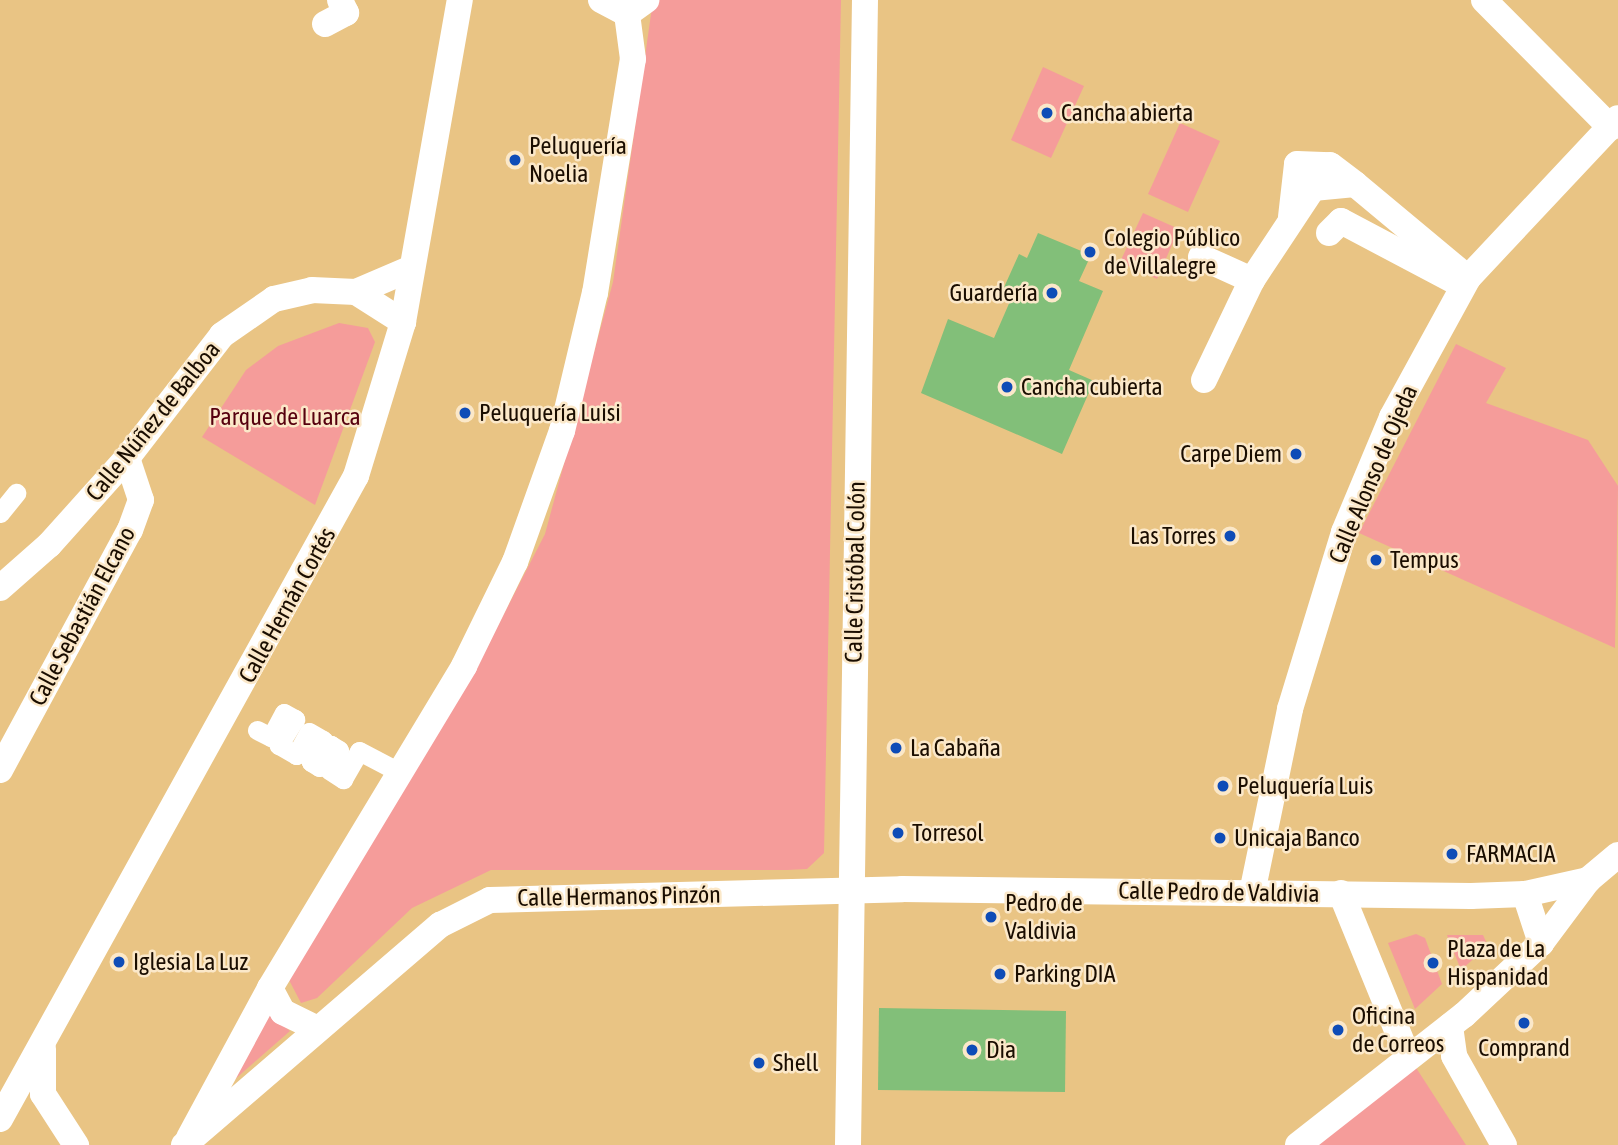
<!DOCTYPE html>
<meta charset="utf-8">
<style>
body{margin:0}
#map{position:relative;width:1618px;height:1145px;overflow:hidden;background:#e9c484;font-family:"Asap Condensed",sans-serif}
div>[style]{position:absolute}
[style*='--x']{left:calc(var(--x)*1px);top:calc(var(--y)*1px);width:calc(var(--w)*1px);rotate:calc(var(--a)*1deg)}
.green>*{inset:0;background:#f59c9a}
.building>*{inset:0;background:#82bf79}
.pedestrian>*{height:19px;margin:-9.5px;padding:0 9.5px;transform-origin:9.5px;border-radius:9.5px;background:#fff}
.minor>*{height:26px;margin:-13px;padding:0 13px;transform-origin:13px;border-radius:13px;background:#fff}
.dots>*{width:19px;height:19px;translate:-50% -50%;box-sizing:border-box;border:4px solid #fbe8c9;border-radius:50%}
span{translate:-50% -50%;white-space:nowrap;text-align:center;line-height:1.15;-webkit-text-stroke:5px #fbe8c9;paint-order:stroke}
.poi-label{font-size:24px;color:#1a0d00}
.left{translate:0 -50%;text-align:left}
.right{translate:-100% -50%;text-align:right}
.park-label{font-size:24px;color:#56000e}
.street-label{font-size:24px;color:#1a0d00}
</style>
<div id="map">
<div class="green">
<div style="clip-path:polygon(653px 0,841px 0,824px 853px,807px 869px,787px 870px,491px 870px,412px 908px,317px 998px,301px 1003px,289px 980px,472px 676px,545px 534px,613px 282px)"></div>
<div style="clip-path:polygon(1043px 67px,1084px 86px,1051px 158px,1011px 140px)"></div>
<div style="clip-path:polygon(1180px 123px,1220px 141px,1188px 212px,1148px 194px)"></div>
<div style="clip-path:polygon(1143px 213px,1179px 229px,1157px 279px,1120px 262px)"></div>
<div style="clip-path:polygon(339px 323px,368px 328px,375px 342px,315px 505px,202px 437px,246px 370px,278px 346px)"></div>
<div style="clip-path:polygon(1456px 344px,1506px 368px,1486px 403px,1588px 440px,1618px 486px,1615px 648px,1359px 533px)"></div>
<div style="clip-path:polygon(1416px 934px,1425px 938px,1442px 984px,1415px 1009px,1388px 943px)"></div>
<div style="clip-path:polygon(1447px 935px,1483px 935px,1488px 946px,1461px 970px)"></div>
<div style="clip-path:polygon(266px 1011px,290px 1031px,208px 1103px)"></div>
<div style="clip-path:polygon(1413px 1063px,1466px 1145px,1303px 1145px)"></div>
</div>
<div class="building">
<div style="clip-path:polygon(1038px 233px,1091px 255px,1079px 281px,1103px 291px,1069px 370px,1094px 381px,1062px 454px,921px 393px,948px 319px,994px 338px,1011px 299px,1001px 294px,1019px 254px,1027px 258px)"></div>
<div style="clip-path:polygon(879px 1008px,1066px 1011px,1065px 1092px,878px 1090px)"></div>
</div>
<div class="pedestrian">
<div style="--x:0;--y:513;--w:26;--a:-51"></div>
<div style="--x:257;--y:730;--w:16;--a:27"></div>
<div style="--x:271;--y:737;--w:27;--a:-62"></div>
<div style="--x:284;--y:713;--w:13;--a:29"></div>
<div style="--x:295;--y:719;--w:31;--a:122"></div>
<div style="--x:279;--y:745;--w:20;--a:30"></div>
<div style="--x:296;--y:755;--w:26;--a:-61"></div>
<div style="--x:309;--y:732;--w:16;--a:30"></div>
<div style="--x:323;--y:740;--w:25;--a:119"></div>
<div style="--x:311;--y:762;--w:9;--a:32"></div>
<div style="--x:319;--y:767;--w:25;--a:-61"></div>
<div style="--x:331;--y:745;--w:9;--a:32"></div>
<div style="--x:339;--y:750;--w:22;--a:117"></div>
<div style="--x:329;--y:770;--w:17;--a:33"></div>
<div style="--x:343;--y:779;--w:32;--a:-60"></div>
<div style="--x:359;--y:751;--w:47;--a:27.6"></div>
</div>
<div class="minor">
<div style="--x:601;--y:0;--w:30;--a:28"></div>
<div style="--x:627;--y:14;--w:24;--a:-36"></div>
<div style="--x:1484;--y:0;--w:180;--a:45.2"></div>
<div style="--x:325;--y:24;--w:24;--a:-28"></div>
<div style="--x:346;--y:13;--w:14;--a:-115"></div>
<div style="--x:1291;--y:217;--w:53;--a:-83.5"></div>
<div style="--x:1297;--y:164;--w:33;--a:2"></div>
<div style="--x:1330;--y:165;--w:31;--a:37"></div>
<div style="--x:1329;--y:233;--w:17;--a:-45"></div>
<div style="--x:1341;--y:221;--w:137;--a:27.9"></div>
<div style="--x:1201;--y:257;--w:56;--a:24.3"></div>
<div style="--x:356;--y:292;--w:61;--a:-23.2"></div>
<div style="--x:1204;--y:380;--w:111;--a:-64.4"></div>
<div style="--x:1252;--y:280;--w:110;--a:-56.5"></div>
<div style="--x:1313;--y:188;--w:42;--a:-5.4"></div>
<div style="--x:1355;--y:184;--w:147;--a:39.8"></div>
<div style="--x:0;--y:588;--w:65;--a:-41.3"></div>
<div style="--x:49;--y:545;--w:117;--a:-48.1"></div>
<div style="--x:127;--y:458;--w:155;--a:-52.3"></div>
<div style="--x:222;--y:335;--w:63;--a:-34.7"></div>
<div style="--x:274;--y:299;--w:39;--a:-13"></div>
<div style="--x:312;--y:290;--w:44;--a:2.6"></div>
<div style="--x:356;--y:292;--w:56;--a:32.6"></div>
<div style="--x:0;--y:770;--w:273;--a:-61.6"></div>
<div style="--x:130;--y:530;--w:32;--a:-70"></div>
<div style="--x:141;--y:500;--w:44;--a:-108.4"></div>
<div style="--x:1252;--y:893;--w:188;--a:-78.3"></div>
<div style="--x:1290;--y:709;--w:185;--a:-73"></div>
<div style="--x:1344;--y:532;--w:125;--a:-67.3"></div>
<div style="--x:1392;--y:417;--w:158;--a:-61.3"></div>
<div style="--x:1468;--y:278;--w:219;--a:-46.8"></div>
<div style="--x:1341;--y:893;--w:177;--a:67.8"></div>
<div style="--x:1525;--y:894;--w:52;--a:71.9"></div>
<div style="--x:270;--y:988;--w:27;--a:62"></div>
<div style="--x:283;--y:1012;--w:39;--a:26"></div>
<div style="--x:1450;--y:1026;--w:30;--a:82"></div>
<div style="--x:1454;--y:1056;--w:102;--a:60.7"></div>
<div style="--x:43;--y:1049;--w:45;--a:90"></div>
<div style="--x:43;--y:1094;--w:61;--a:57.1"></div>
<div style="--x:0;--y:1119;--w:735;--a:-61.03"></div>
<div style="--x:356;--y:476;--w:161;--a:-73"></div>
<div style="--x:403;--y:322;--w:327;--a:-80"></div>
<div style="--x:189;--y:1138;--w:170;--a:-61.6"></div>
<div style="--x:270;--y:988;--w:376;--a:-58.9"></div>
<div style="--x:464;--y:666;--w:116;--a:-63.9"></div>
<div style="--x:515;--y:562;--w:139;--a:-70.3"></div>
<div style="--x:562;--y:431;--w:142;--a:-76.6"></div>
<div style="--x:595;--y:293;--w:237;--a:-80.8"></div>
<div style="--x:633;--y:59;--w:45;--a:-97.6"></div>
<div style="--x:184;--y:1145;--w:338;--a:-40.7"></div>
<div style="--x:440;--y:925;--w:56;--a:-26.6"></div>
<div style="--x:490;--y:900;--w:412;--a:-1.5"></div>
<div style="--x:902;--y:889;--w:569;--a:0.7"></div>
<div style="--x:1471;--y:896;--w:54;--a:-2.1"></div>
<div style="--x:1525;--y:894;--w:65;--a:-12.5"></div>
<div style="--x:848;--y:1145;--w:1145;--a:-89.15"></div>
<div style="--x:1298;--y:1145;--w:211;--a:-38.1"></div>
<div style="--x:1464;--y:1015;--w:105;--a:-43.1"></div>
<div style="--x:1541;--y:943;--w:79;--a:-53.3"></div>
<div style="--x:1588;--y:880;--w:39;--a:-40"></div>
</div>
<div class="dots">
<div style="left:1047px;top:113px;background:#0e4cb7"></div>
<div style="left:515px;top:160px;background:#0e4cb7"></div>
<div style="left:1090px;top:252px;background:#0e4cb7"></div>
<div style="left:1052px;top:293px;background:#0e4cb7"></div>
<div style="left:1007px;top:387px;background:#0e4cb7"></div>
<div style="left:465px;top:413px;background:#0e4cb7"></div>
<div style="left:1296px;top:454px;background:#0e4cb7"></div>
<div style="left:1230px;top:536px;background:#0e4cb7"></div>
<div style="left:1376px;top:560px;background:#0e4cb7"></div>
<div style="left:896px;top:748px;background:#0e4cb7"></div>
<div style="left:1223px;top:786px;background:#0e4cb7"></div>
<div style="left:898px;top:833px;background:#0e4cb7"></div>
<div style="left:1220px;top:838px;background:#0e4cb7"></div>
<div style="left:1452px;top:854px;background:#0e4cb7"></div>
<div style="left:991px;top:917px;background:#0e4cb7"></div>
<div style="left:119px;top:962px;background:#0e4cb7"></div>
<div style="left:1433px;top:963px;background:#0e4cb7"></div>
<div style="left:1000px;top:974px;background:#0e4cb7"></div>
<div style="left:1524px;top:1023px;background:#0e4cb7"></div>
<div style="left:1338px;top:1030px;background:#0e4cb7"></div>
<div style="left:972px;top:1050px;background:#0e4cb7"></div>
<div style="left:759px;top:1063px;background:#0e4cb7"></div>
</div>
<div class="poi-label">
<span class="left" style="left:1061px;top:113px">Cancha abierta</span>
<span class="left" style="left:529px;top:160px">Peluquería<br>Noelia</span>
<span class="left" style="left:1104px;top:252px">Colegio Público<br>de Villalegre</span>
<span class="right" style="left:1038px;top:293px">Guardería</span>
<span class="left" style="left:1021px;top:387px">Cancha cubierta</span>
<span class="left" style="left:479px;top:413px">Peluquería Luisi</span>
<span class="right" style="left:1282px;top:454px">Carpe Diem</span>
<span class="right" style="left:1216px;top:536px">Las Torres</span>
<span class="left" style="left:1390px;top:560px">Tempus</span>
<span class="left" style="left:910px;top:748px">La Cabaña</span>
<span class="left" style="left:1237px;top:786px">Peluquería Luis</span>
<span class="left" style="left:912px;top:833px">Torresol</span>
<span class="left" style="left:1234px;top:838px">Unicaja Banco</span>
<span class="left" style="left:1466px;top:854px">FARMACIA</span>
<span class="left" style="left:1005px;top:917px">Pedro de<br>Valdivia</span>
<span class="left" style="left:1447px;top:963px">Plaza de La<br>Hispanidad</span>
<span class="left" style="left:133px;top:962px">Iglesia La Luz</span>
<span class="left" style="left:1014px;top:974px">Parking DIA</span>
<span class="left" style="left:1352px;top:1030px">Oficina<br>de Correos</span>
<span style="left:1524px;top:1048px">Comprand</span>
<span class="left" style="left:986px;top:1050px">Dia</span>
<span class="left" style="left:773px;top:1063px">Shell</span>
</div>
<div class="park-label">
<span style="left:285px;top:417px">Parque de Luarca</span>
</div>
<div class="street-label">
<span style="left:153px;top:421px;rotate:-51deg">Calle Núñez de Balboa</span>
<span style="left:1373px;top:474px;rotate:-67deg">Calle Alonso de Ojeda</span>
<span style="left:855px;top:572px;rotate:-89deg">Calle Cristóbal Colón</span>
<span style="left:287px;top:605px;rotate:-61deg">Calle Hernán Cortés</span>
<span style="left:82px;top:616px;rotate:-62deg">Calle Sebastián Elcano</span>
<span style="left:1219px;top:892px;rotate:1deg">Calle Pedro de Valdivia</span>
<span style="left:619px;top:896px;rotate:-1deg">Calle Hermanos Pinzón</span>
</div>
</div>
